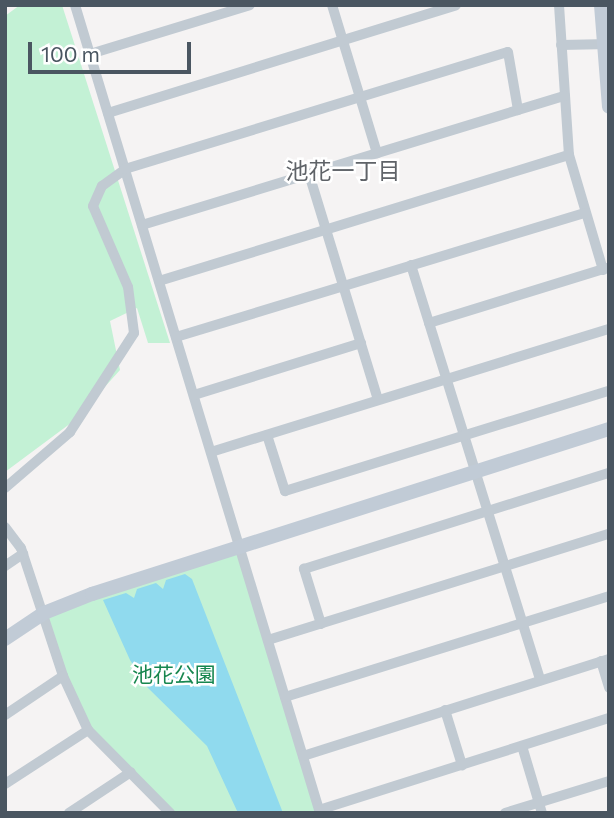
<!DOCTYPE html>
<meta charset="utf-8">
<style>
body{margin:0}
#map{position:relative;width:614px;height:818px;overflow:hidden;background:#f5f3f3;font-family:Commissioner,"Noto Sans JP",sans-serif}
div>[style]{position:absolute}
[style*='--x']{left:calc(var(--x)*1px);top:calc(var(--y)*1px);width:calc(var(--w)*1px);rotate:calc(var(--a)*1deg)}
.green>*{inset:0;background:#c3f1d5}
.water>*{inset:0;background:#90daee}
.street>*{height:10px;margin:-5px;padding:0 5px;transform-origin:5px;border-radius:5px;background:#c1cad2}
.secondary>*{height:14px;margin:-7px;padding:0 7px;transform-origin:7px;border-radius:7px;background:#c1cbd6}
span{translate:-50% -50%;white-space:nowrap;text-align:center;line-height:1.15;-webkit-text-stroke:5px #fff;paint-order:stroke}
.park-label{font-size:21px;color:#17864f}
.neighbourhood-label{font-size:23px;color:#5f6368}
.frame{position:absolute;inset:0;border:7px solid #4a5661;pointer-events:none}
.scale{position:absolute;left:28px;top:42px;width:163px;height:32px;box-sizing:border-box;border:4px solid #4a5661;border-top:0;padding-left:9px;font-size:21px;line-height:24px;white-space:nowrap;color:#4a5661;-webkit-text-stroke:5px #fff;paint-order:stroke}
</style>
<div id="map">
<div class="green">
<div style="clip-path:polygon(20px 5px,62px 5px,170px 343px,148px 343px,137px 308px,110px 321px,120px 370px,75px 420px,5px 472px,5px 16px)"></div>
<div style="clip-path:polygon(240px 546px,320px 813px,170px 813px,88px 730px,44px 613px)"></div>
</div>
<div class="water">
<div style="clip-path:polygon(185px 574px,192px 579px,283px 813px,238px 813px,207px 746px,147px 687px,130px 660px,103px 600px,126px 593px,134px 598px,137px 589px,156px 583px,163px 589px,166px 580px)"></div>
</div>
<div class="street">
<div style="--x:75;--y:5;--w:844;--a:73.13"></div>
<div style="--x:332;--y:5;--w:155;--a:73.1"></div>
<div style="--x:559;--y:5;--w:150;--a:86.2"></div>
<div style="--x:569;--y:155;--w:120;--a:73.5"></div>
<div style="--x:561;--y:45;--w:48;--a:-1.2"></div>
<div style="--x:90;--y:54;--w:167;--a:-17"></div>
<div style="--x:108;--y:113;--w:364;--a:-17.2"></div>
<div style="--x:309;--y:174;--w:236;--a:73"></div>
<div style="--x:142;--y:225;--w:442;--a:-17"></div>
<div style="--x:411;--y:265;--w:435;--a:72.7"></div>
<div style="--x:159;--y:281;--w:429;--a:-17.1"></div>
<div style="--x:429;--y:323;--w:186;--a:-17.2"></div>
<div style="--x:176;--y:337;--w:426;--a:-16.9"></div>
<div style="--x:194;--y:395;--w:175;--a:-17.3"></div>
<div style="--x:267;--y:435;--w:59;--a:72.2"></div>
<div style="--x:285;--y:491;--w:339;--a:-17.2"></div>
<div style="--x:211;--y:452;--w:417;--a:-17.2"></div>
<div style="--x:5;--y:488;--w:86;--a:-40.7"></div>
<div style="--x:70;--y:432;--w:118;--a:-57.1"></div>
<div style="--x:134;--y:333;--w:46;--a:-97.4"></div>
<div style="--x:128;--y:287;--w:88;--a:-113.4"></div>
<div style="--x:93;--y:206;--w:22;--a:-66"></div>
<div style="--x:102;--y:186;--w:29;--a:-36"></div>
<div style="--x:125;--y:169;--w:400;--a:-17"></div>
<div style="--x:508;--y:52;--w:59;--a:80.2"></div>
<div style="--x:5;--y:527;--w:26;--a:53"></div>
<div style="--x:21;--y:548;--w:135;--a:71.8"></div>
<div style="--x:63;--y:676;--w:60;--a:65.2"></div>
<div style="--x:88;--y:730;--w:117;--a:45.3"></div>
<div style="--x:5;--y:566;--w:22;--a:-34"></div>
<div style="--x:321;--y:624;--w:58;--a:-107.2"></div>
<div style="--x:304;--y:569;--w:320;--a:-17.5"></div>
<div style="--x:268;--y:640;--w:357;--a:-17.3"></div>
<div style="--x:601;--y:661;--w:28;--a:73"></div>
<div style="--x:285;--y:697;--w:339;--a:-17.3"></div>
<div style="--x:445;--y:710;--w:58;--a:72.8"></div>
<div style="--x:5;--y:715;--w:70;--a:-33.9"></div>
<div style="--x:522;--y:746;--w:70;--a:73.4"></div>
<div style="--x:303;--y:756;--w:321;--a:-17.6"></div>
<div style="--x:5;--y:784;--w:99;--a:-33"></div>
<div style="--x:319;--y:810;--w:304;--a:-17.6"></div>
<div style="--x:69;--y:813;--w:74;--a:-33.5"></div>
<div style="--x:505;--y:813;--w:109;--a:-17.1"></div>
</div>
<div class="secondary">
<div style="--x:601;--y:5;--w:102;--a:85.5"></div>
<div style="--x:5;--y:639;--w:47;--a:-33.7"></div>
<div style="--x:44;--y:613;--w:52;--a:-21.6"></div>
<div style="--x:92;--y:594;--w:543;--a:-17.7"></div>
</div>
<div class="park-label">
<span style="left:174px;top:674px">池花公園</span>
</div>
<div class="neighbourhood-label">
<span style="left:343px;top:170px">池花一丁目</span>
</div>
<div class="frame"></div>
<div class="scale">100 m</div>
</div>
